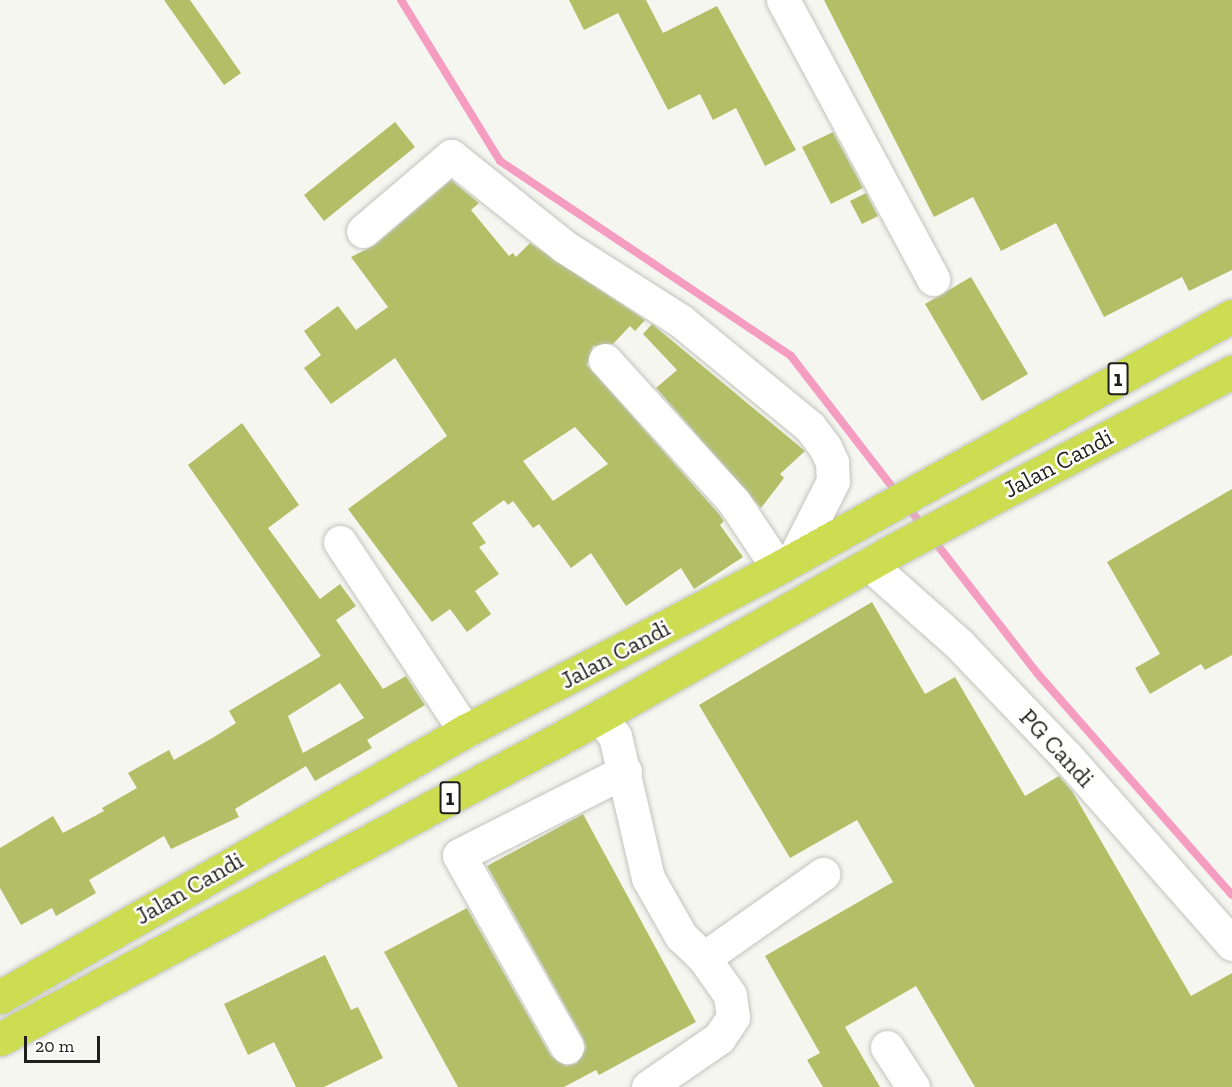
<!DOCTYPE html>
<style>
body{margin:0}
#map{position:relative;width:1232px;height:1087px;overflow:hidden;background:#f5f6f0;font-family:"Zilla Slab",serif}
div>[style]{position:absolute}
[style*='--x']{left:calc(var(--x)*1px);top:calc(var(--y)*1px);width:calc(var(--w)*1px);rotate:calc(var(--a)*1deg)}
.stream>*{height:8px;margin:-4px;padding:0 4px;transform-origin:4px;border-radius:4px;background:#f59cc1}
.building>*{inset:0;background:#b2bf67}
.roads{filter:drop-shadow(0 0 2px #c1c3bd) drop-shadow(0 0 2px #c1c3bd)}
.minor>*{height:33px;margin:-16.5px;padding:0 16.5px;transform-origin:16.5px;border-radius:16.5px;background:#fff}
.highway>*{height:33px;margin:-16.5px;padding:0 16.5px;transform-origin:16.5px;border-radius:16.5px;background:#ccdd51}
span{translate:-50% -50%;white-space:nowrap;text-align:center;line-height:1.15;-webkit-text-stroke:5px #fffffe;paint-order:stroke}
.shield-label span{padding:2px 4px;background:#fffffe;border:2px solid;border-radius:4px;-webkit-text-stroke-width:0}
.shield-label{font-size:22px;color:#1e1f1c;font-weight:700}
.street-label{font-size:24px;color:#1e1f1c}
.scale{position:absolute;left:24px;top:1036px;width:76px;height:27px;box-sizing:border-box;border:3px solid #1e1f1c;border-top:0;padding-left:8px;font-size:18px;line-height:21px;white-space:nowrap;color:#1e1f1c;-webkit-text-stroke:4px #fffffe;paint-order:stroke}
</style>
<div id="map">
<div class="stream">
<div style="--x:401;--y:0;--w:189;--a:58.4"></div>
<div style="--x:500;--y:161;--w:350;--a:33.8"></div>
<div style="--x:791;--y:356;--w:173;--a:52.3"></div>
<div style="--x:906;--y:505;--w:27;--a:51"></div>
<div style="--x:932;--y:538;--w:171;--a:52.1"></div>
<div style="--x:1037;--y:673;--w:295;--a:48.7"></div>
</div>
<div class="building">
<div style="clip-path:polygon(164px 0,190px 0,241px 73px,224px 85px)"></div>
<div style="clip-path:polygon(569px 0,646px 0,663px 33px,717px 6px,796px 150px,765px 166px,736px 108px,713px 120px,700px 94px,668px 110px,618px 13px,584px 30px)"></div>
<div style="clip-path:polygon(824px 0,1232px 0,1232px 270px,1189px 291px,1182px 277px,1104px 317px,1056px 223px,1001px 251px,973px 197px,934px 217px)"></div>
<div style="clip-path:polygon(395px 122px,415px 147px,324px 221px,304px 195px)"></div>
<div style="clip-path:polygon(833px 132px,863px 188px,831px 204px,802px 147px)"></div>
<div style="clip-path:polygon(evenodd,451px 180px,479px 203px,471px 210px,509px 256px,513px 253px,516px 257px,530px 243px,645px 320px,635px 331px,630px 326px,613px 344px,593px 346px,587px 365px,719px 514px,724px 521px,720px 525px,743px 557px,694px 589px,681px 568px,626px 606px,591px 553px,571px 568px,539px 524px,533px 528px,513px 501px,508px 505px,504px 500px,472px 523px,486px 543px,479px 547px,499px 574px,475px 591px,491px 614px,467px 632px,450px 609px,432px 622px,348px 509px,447px 436px,395px 358px,331px 404px,304px 368px,321px 355px,304px 331px,338px 306px,356px 330px,388px 307px,351px 257px,375px 245px,451px 180px,575px 427px,608px 464px,553px 501px,523px 461px,575px 427px)"></div>
<div style="clip-path:polygon(866px 193px,878px 216px,862px 224px,850px 201px)"></div>
<div style="clip-path:polygon(971px 277px,1028px 374px,982px 401px,925px 304px)"></div>
<div style="clip-path:polygon(652px 324px,805px 451px,780px 474px,784px 478px,761px 508px,656px 388px,677px 370px,643px 334px)"></div>
<div style="clip-path:polygon(evenodd,242px 423px,299px 505px,268px 528px,320px 599px,340px 584px,356px 606px,336px 620px,383px 689px,406px 676px,425px 705px,367px 740px,372px 748px,315px 781px,306px 766px,235px 809px,239px 817px,171px 849px,164px 836px,89px 880px,96px 893px,56px 916px,52px 908px,21px 925px,0 888px,0 848px,53px 816px,63px 833px,104px 811px,102px 808px,137px 788px,128px 773px,169px 750px,174px 760px,214px 737px,236px 723px,229px 711px,321px 656px,188px 465px,242px 423px,340px 683px,364px 718px,303px 753px,288px 716px,340px 683px)"></div>
<div style="clip-path:polygon(1232px 489px,1232px 655px,1205px 670px,1201px 664px,1150px 694px,1135px 668px,1160px 654px,1107px 562px)"></div>
<div style="clip-path:polygon(872px 602px,925px 694px,955px 677px,1025px 796px,1059px 776px,1072px 791px,1191px 996px,1232px 973px,1232px 1087px,975px 1087px,916px 986px,845px 1027px,880px 1087px,823px 1087px,807px 1060px,820px 1053px,765px 956px,893px 882px,857px 820px,790px 858px,699px 705px)"></div>
<div style="clip-path:polygon(583px 814px,696px 1022px,599px 1075px,596px 1070px,564px 1087px,458px 1087px,384px 952px,467px 908px,551px 1056px,566px 1066px,577px 1063px,586px 1048px,583px 1038px,487px 866px)"></div>
<div style="clip-path:polygon(325px 955px,351px 1010px,358px 1007px,383px 1058px,324px 1087px,296px 1087px,274px 1042px,248px 1055px,224px 1004px)"></div>
</div>
<div class="roads">
<div class="minor">
<div style="--x:783;--y:0;--w:317;--a:61.7"></div>
<div style="--x:363;--y:231;--w:116;--a:-40.4"></div>
<div style="--x:451;--y:156;--w:146;--a:38.6"></div>
<div style="--x:565;--y:247;--w:138;--a:32.5"></div>
<div style="--x:681;--y:321;--w:167;--a:39.4"></div>
<div style="--x:810;--y:427;--w:25;--a:53"></div>
<div style="--x:825;--y:447;--w:17;--a:65"></div>
<div style="--x:832;--y:462;--w:19;--a:87"></div>
<div style="--x:833;--y:481;--w:86;--a:116.9"></div>
<div style="--x:605;--y:360;--w:192;--a:47.7"></div>
<div style="--x:734;--y:502;--w:79;--a:56.3"></div>
<div style="--x:340;--y:542;--w:227;--a:56.5"></div>
<div style="--x:869;--y:564;--w:120;--a:41.6"></div>
<div style="--x:959;--y:644;--w:158;--a:46.3"></div>
<div style="--x:1068;--y:758;--w:248;--a:48.6"></div>
<div style="--x:600;--y:717;--w:24;--a:52"></div>
<div style="--x:615;--y:736;--w:146;--a:76.9"></div>
<div style="--x:648;--y:878;--w:67;--a:60.4"></div>
<div style="--x:681;--y:936;--w:32;--a:44"></div>
<div style="--x:704;--y:958;--w:146;--a:-35.2"></div>
<div style="--x:567;--y:1047;--w:220;--a:-119.4"></div>
<div style="--x:459;--y:855;--w:186;--a:-26.8"></div>
<div style="--x:887;--y:1047;--w:48;--a:57"></div>
<div style="--x:648;--y:1087;--w:86;--a:-34.6"></div>
<div style="--x:719;--y:1038;--w:25;--a:-56"></div>
<div style="--x:733;--y:1017;--w:22;--a:-98"></div>
<div style="--x:730;--y:995;--w:45;--a:-125.1"></div>
</div>
<div class="highway">
<div style="--x:0;--y:997;--w:536;--a:-29.77"></div>
<div style="--x:465;--y:731;--w:353;--a:-27.5"></div>
<div style="--x:778;--y:568;--w:519;--a:-29.03"></div>
<div style="--x:0;--y:1039;--w:654;--a:-28.21"></div>
<div style="--x:576;--y:730;--w:368;--a:-29.5"></div>
<div style="--x:896;--y:549;--w:380;--a:-27.8"></div>
</div>
</div>
<div class="shield-label">
<span style="left:1118px;top:379px">1</span>
<span style="left:450px;top:798px">1</span>
</div>
<div class="street-label">
<span style="left:1058px;top:463px;rotate:-28deg">Jalan Candi</span>
<span style="left:615px;top:654px;rotate:-28deg">Jalan Candi</span>
<span style="left:1057px;top:748px;rotate:47deg">PG Candi</span>
<span style="left:189px;top:888px;rotate:-30deg">Jalan Candi</span>
</div>
<div class="scale">20 m</div>
</div>
